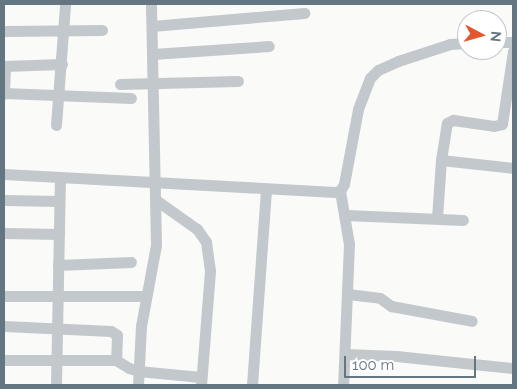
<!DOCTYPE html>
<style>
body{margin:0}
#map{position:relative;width:517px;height:389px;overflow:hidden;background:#fafaf8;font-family:Raleway,sans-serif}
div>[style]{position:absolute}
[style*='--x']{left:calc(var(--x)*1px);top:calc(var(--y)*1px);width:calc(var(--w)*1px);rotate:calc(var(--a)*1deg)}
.minor>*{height:11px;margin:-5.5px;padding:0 5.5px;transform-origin:5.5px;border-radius:5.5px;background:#c3c8cc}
span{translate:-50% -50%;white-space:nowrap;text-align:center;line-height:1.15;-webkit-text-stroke:5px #fff;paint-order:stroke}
.frame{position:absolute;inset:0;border:5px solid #657683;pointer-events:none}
.north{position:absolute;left:457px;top:10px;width:50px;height:50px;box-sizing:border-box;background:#fff;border:1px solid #c1c8cd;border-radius:50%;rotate:96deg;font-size:14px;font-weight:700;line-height:20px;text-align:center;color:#657683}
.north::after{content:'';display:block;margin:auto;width:18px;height:22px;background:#e4572e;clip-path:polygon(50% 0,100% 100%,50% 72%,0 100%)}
.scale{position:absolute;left:344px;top:356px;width:132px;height:22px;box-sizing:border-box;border:2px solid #657683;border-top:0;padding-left:6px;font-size:15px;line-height:18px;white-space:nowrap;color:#657683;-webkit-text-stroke:4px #fff;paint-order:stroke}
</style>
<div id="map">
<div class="minor">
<div style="--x:152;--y:26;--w:153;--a:-4.9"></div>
<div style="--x:4;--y:31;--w:98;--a:-0.6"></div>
<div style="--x:497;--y:42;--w:16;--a:0"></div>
<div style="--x:153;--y:54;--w:116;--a:-3.9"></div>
<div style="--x:4;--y:66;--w:58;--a:-2"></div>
<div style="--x:120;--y:84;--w:118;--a:-1.5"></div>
<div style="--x:4;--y:93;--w:127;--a:2.3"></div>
<div style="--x:4;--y:94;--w:28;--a:-88"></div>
<div style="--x:56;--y:125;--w:121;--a:-85.7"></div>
<div style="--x:441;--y:160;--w:72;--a:6.3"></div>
<div style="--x:4;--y:174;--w:331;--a:3.1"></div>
<div style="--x:335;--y:192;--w:5;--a:-11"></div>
<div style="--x:340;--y:191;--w:8;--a:-60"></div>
<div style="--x:344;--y:184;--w:76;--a:-79.4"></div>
<div style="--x:358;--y:109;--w:33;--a:-69"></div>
<div style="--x:370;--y:78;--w:11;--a:-45"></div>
<div style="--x:378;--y:70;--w:22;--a:-24"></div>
<div style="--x:398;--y:61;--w:55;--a:-18.1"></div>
<div style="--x:450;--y:44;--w:17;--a:-3"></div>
<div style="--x:340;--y:191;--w:54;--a:80.4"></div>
<div style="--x:349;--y:244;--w:141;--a:92.4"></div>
<div style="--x:4;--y:200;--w:55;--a:1"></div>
<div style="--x:156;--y:200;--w:50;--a:35.3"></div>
<div style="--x:197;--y:229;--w:16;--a:55"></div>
<div style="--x:206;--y:242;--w:29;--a:82"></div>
<div style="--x:210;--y:271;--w:114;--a:94.5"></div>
<div style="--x:346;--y:215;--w:117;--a:2.4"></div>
<div style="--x:437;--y:218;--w:58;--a:-86.1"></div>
<div style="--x:441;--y:160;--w:37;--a:-81"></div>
<div style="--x:447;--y:123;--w:7;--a:-27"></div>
<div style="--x:453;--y:120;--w:41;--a:8.3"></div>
<div style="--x:494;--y:126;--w:8;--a:-14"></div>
<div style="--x:502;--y:124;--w:74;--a:-81.4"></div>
<div style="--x:4;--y:233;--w:55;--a:1"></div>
<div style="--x:58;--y:265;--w:73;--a:-2.4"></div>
<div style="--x:348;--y:294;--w:32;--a:7"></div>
<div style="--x:380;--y:298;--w:14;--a:36"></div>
<div style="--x:391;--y:306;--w:82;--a:10.5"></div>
<div style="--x:4;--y:296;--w:141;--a:0"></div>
<div style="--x:4;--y:326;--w:107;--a:2.7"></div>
<div style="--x:111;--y:331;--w:7;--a:34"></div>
<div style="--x:117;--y:335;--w:25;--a:92"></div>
<div style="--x:345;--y:354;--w:51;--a:2.2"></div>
<div style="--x:396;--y:356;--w:118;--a:5.9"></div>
<div style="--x:4;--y:360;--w:112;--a:0"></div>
<div style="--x:116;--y:360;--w:15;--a:32"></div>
<div style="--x:129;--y:368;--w:9;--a:18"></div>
<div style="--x:138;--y:371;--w:63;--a:5.4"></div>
<div style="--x:56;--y:385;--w:208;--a:-88.9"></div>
<div style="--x:138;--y:385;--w:59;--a:-87.1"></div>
<div style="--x:141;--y:326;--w:82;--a:-79.5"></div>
<div style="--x:156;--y:245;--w:241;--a:-91.2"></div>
<div style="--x:252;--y:385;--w:197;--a:-85.9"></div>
</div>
<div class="frame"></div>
<div class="north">N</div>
<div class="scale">100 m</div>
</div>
